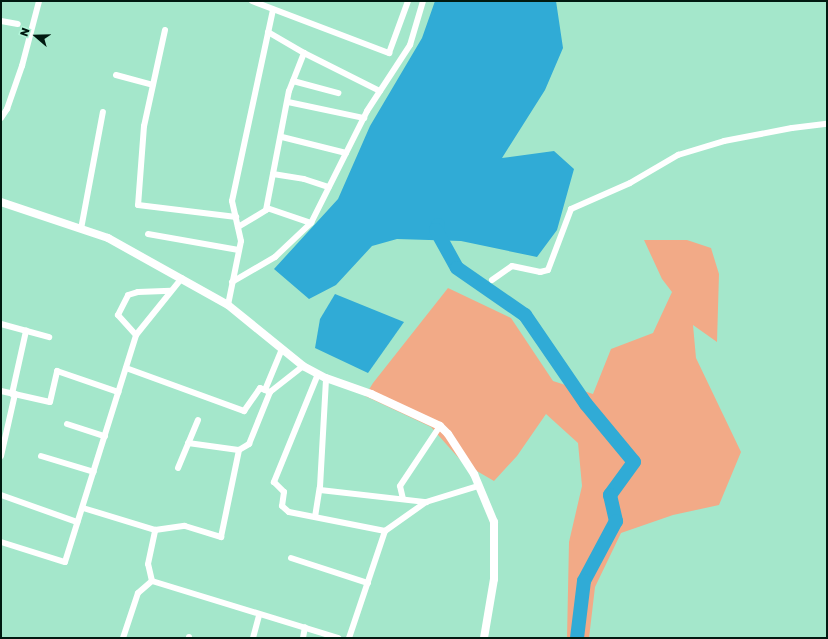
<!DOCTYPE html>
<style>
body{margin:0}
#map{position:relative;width:828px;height:639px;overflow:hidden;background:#a4e7cb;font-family:"Golos Text",sans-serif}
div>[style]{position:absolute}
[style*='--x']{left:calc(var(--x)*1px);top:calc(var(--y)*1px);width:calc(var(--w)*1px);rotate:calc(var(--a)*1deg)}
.green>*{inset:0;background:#f2aa87}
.water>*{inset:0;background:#30abd6}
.river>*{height:14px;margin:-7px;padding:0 7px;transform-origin:7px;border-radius:7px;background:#30abd6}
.minor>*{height:6px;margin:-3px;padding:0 3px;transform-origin:3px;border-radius:3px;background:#fff}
.tertiary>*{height:8px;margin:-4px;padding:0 4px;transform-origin:4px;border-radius:4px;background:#fff}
span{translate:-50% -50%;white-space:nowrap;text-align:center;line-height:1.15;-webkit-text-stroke:3px #b1f5d8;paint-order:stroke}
.frame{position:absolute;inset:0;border:2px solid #011a11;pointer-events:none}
.north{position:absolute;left:16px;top:16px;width:40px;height:40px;-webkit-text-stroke:3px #b1f5d8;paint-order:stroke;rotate:290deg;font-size:11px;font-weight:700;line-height:16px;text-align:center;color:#011a11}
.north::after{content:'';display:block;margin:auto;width:14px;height:18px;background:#011a11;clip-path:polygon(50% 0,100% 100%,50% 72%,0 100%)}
</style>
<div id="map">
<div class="green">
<div style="clip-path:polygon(644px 240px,687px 240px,711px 248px,719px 274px,717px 342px,693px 325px,696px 358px,741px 452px,719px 505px,673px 515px,621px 533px,595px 587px,589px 638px,567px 638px,569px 542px,582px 486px,578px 443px,546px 414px,517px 456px,494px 481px,463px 463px,431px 427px,365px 396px,373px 383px,448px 288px,511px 318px,553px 381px,593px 394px,611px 349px,653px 333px,672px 292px,662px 279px)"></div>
</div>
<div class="water">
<div style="clip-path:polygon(435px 1px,556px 1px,563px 48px,545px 90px,502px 158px,554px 151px,574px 169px,557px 230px,537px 257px,461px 241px,397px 239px,372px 246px,336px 285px,309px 299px,274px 269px,338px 199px,370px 126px,422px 38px)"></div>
<div style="clip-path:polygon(335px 294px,404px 322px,368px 373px,315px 348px,320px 319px)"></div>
</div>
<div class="river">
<div style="--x:438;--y:225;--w:5;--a:112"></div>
<div style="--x:436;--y:230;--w:43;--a:61.1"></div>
<div style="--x:457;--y:268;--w:83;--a:34.7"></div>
<div style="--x:525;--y:315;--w:108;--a:55.6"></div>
<div style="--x:586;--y:404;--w:75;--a:50.4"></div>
<div style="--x:634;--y:462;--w:41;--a:126"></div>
<div style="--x:610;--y:495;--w:27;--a:77"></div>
<div style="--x:616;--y:521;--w:68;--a:118.1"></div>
<div style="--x:584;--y:581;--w:57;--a:97"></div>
</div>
<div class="minor">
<div style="--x:252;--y:1;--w:147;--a:20.8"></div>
<div style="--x:389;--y:53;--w:55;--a:-69.9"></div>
<div style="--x:1;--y:21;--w:17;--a:10"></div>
<div style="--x:165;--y:30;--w:98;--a:102.3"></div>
<div style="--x:144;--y:126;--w:79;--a:94.3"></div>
<div style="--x:138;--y:205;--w:99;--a:7"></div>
<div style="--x:268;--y:32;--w:42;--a:30.3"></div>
<div style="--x:304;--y:53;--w:85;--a:26.6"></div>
<div style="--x:116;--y:75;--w:38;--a:15"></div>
<div style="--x:293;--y:81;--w:47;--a:14.9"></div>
<div style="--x:288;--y:102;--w:78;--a:11.9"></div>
<div style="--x:1;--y:118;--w:11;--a:-56"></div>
<div style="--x:7;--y:109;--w:46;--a:-70.8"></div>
<div style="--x:22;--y:66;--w:67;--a:-75.3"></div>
<div style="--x:282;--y:137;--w:66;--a:14"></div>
<div style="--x:273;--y:174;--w:31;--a:9"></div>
<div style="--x:304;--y:179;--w:26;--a:18"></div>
<div style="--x:267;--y:208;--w:46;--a:18.8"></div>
<div style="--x:238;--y:227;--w:33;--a:-31"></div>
<div style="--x:266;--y:210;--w:121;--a:-79.1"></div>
<div style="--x:289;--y:91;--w:41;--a:-68.5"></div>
<div style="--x:81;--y:229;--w:119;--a:-79.4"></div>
<div style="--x:148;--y:234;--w:92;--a:10"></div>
<div style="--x:492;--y:280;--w:24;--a:-35"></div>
<div style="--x:512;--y:266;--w:29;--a:12"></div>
<div style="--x:540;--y:272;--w:8;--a:-14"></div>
<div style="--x:548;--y:270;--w:65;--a:-69.3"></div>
<div style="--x:571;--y:209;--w:64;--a:-23.8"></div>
<div style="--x:630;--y:183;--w:56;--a:-30.3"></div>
<div style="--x:678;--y:155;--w:48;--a:-16.9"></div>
<div style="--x:724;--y:141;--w:69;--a:-10.8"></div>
<div style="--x:792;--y:128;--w:35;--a:-7"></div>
<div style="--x:232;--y:282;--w:50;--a:-30.2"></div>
<div style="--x:275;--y:257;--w:50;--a:-43.4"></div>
<div style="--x:311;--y:223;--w:125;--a:-63.4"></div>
<div style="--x:367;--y:111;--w:79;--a:-56.9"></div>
<div style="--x:410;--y:45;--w:46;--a:-73.5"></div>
<div style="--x:228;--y:305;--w:65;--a:-78.5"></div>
<div style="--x:241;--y:241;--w:41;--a:-102.7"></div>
<div style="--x:232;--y:201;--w:196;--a:-77.9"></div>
<div style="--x:1;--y:324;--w:50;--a:15.2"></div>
<div style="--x:136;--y:335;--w:27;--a:-132"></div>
<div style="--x:118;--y:315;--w:22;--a:-63"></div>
<div style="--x:128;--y:295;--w:10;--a:-17"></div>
<div style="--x:138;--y:292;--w:33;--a:-2"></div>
<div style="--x:126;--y:368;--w:126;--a:20"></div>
<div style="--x:244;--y:411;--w:28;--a:-55"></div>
<div style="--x:260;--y:388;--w:11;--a:22"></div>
<div style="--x:318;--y:374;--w:117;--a:112.2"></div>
<div style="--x:274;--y:482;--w:14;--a:45"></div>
<div style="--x:284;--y:492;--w:14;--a:98"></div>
<div style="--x:282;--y:506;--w:9;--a:41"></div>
<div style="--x:289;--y:512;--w:98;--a:11.2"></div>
<div style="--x:265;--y:390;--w:44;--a:-67.5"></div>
<div style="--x:1;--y:391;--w:50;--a:12.7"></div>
<div style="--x:50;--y:402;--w:32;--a:-77"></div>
<div style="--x:57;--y:371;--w:65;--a:19"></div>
<div style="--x:12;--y:394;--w:65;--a:-77.5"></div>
<div style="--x:67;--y:424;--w:40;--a:18"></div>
<div style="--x:188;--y:443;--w:51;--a:7.8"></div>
<div style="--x:1;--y:456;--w:64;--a:-77.3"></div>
<div style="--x:41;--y:456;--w:55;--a:16.8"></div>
<div style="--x:178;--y:468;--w:52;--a:-67.4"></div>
<div style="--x:320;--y:490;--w:107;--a:6.5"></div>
<div style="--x:1;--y:495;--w:81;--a:19.6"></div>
<div style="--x:403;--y:499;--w:13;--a:-103"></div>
<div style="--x:400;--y:486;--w:72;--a:-56.3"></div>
<div style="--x:83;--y:508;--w:75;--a:17"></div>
<div style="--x:155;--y:530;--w:30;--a:-8"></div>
<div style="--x:185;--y:526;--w:38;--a:17"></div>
<div style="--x:221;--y:537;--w:89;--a:-78.3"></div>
<div style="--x:239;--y:450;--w:12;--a:-31"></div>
<div style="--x:249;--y:444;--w:56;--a:-68"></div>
<div style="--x:270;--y:392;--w:42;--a:-38.2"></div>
<div style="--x:315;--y:517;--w:30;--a:-81"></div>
<div style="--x:320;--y:487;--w:109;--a:-86.8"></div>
<div style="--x:1;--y:542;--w:67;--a:17.4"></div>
<div style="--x:65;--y:562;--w:238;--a:-72.6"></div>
<div style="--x:136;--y:335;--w:73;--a:-51.1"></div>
<div style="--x:291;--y:558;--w:81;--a:18"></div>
<div style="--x:152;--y:581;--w:195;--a:17"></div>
<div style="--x:152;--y:581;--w:17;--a:-103"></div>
<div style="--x:148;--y:564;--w:35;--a:-78"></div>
<div style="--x:123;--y:638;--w:47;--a:-71.6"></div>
<div style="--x:138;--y:593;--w:18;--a:-41"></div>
<div style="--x:189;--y:638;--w:1;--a:-90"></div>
<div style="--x:253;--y:638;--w:24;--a:-75"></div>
<div style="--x:303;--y:638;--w:11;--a:-80"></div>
<div style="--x:349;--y:638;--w:113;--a:-71.4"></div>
<div style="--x:385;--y:531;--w:50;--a:-35.3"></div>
<div style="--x:426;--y:502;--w:54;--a:-17.1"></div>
</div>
<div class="tertiary">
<div style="--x:1;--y:202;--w:113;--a:18.6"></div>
<div style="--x:108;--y:238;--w:137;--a:29.2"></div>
<div style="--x:228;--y:305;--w:97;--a:39.1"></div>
<div style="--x:303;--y:366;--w:26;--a:28"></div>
<div style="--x:326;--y:378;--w:48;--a:19.6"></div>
<div style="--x:371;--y:394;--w:76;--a:24.9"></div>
<div style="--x:440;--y:426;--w:11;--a:45"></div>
<div style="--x:448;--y:434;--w:48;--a:57"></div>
<div style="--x:474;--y:474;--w:52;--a:67.4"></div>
<div style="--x:494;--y:522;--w:57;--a:90"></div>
<div style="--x:494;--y:579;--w:60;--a:99.6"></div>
</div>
<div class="frame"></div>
<div class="north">N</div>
</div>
